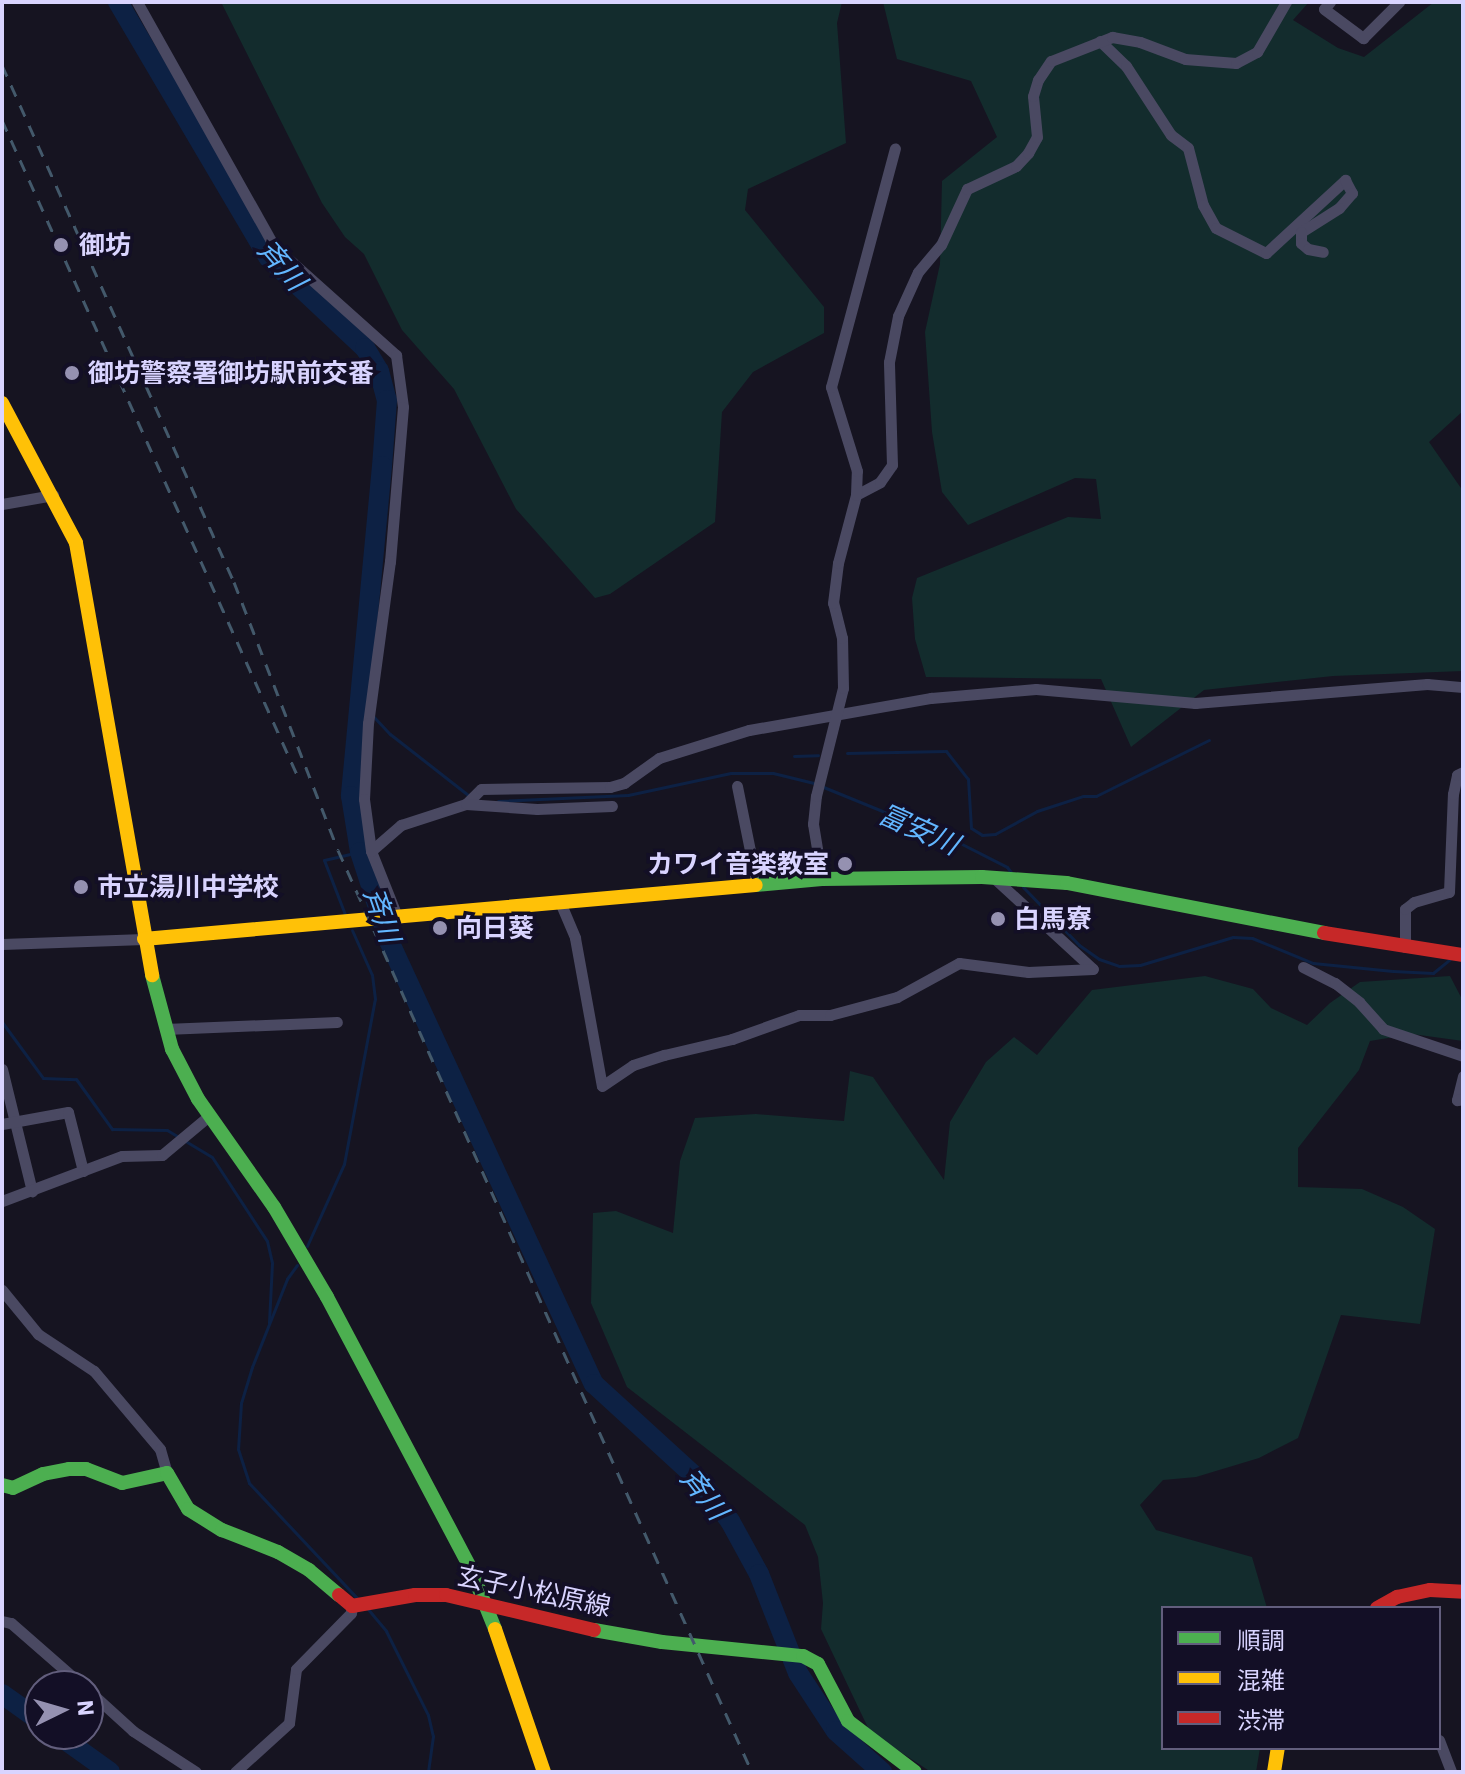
<!DOCTYPE html>
<meta charset="utf-8">
<style>
body{margin:0}
#map{position:relative;width:1465px;height:1774px;overflow:hidden;background:#161421;font-family:"IBM Plex Sans","Noto Sans JP",sans-serif}
div>[style]{position:absolute}
[style*='--x']{left:calc(var(--x)*1px);top:calc(var(--y)*1px);width:calc(var(--w)*1px);rotate:calc(var(--a)*1deg)}
.green>*{inset:0;background:#132c2d}
.stream>*{height:3px;margin:-1.5px;padding:0 1.5px;transform-origin:1.5px;border-radius:1.5px;background:#0d2144}
.river>*{height:20px;margin:-10px;padding:0 10px;transform-origin:10px;border-radius:10px;background:#0d2144}
.street>*{height:11px;margin:-5.5px;padding:0 5.5px;transform-origin:5.5px;border-radius:5.5px;background:#4a4962}
.fast>*{height:14px;margin:-7px;padding:0 7px;transform-origin:7px;border-radius:7px;background:#4caf50}
.slow>*{height:14px;margin:-7px;padding:0 7px;transform-origin:7px;border-radius:7px;background:#ffc107}
.jam>*{height:14px;margin:-7px;padding:0 7px;transform-origin:7px;border-radius:7px;background:#c62828}
.rail>*{height:3px;margin-top:-1.5px;transform-origin:0;background:repeating-linear-gradient(90deg,#43596b 0 12px,transparent 0 22px)}
.dots>*{width:22px;height:22px;translate:-50% -50%;box-sizing:border-box;border:4px solid #130f26;border-radius:50%}
span{translate:-50% -50%;white-space:nowrap;text-align:center;line-height:1.15;-webkit-text-stroke:7px #130f26;paint-order:stroke}
.poi-label{font-size:26px;color:#d9d4ff;font-weight:700}
.left{translate:0 -50%;text-align:left}
.right{translate:-100% -50%;text-align:right}
.street-label{font-size:26px;color:#d9d4ff}
.water-label{font-size:28px;color:#62b6ff;font-style:italic}
.frame{position:absolute;inset:0;border:4px solid #d9d4ff;pointer-events:none}
.legend{position:absolute;left:1161px;top:1606px;width:280px;height:144px;box-sizing:border-box;background:#130f26;border:2px solid #625e7d;margin:0;padding:10px 14px;list-style:none;font-size:24px;color:#d9d4ff}
.legend li{display:flex;align-items:center;gap:16px;height:40px}
.legend b{width:40px;border:2px solid #625e7d}
.north{position:absolute;left:24px;top:1670px;width:80px;height:80px;box-sizing:border-box;background:#130f26;border:2px solid #625e7d;border-radius:50%;rotate:85deg;font-size:22px;font-weight:700;line-height:32px;text-align:center;color:#d9d4ff}
.north::after{content:'';display:block;margin:auto;width:28px;height:36px;background:#9591b1;clip-path:polygon(50% 0,100% 100%,50% 72%,0 100%)}
</style>
<div id="map">
<div class="green">
<div style="clip-path:polygon(221px 2px,842px 2px,837px 23px,846px 143px,748px 189px,745px 210px,824px 307px,824px 333px,753px 372px,722px 412px,715px 522px,610px 594px,595px 598px,516px 509px,454px 389px,402px 330px,364px 254px,345px 237px,322px 203px)"></div>
<div style="clip-path:polygon(883px 2px,1309px 2px,1293px 20px,1338px 48px,1364px 57px,1434px 2px,1463px 2px,1463px 411px,1429px 442px,1463px 491px,1463px 671px,1333px 676px,1204px 690px,1131px 747px,1101px 679px,926px 677px,915px 639px,912px 598px,917px 578px,1068px 517px,1101px 519px,1096px 479px,1075px 478px,968px 525px,942px 492px,932px 432px,925px 332px,940px 264px,942px 181px,997px 137px,971px 81px,897px 59px)"></div>
<div style="clip-path:polygon(1205px 976px,1253px 989px,1271px 1008px,1307px 1025px,1330px 1003px,1360px 982px,1450px 976px,1463px 1001px,1463px 1041px,1412px 1034px,1370px 1041px,1359px 1070px,1298px 1148px,1298px 1187px,1362px 1189px,1403px 1207px,1435px 1229px,1420px 1324px,1341px 1315px,1298px 1438px,1259px 1458px,1196px 1477px,1163px 1480px,1140px 1505px,1156px 1530px,1252px 1557px,1267px 1608px,1163px 1608px,1163px 1748px,1260px 1748px,1256px 1772px,931px 1772px,870px 1732px,821px 1629px,823px 1603px,818px 1557px,805px 1525px,627px 1387px,591px 1303px,593px 1213px,616px 1211px,673px 1233px,680px 1161px,695px 1118px,756px 1114px,844px 1121px,850px 1071px,873px 1077px,944px 1180px,950px 1122px,986px 1062px,1014px 1037px,1037px 1055px,1092px 990px)"></div>
</div>
<div class="stream">
<div style="--x:373;--y:716;--w:25;--a:47"></div>
<div style="--x:390;--y:734;--w:99;--a:38"></div>
<div style="--x:847;--y:753;--w:99;--a:-1.2"></div>
<div style="--x:946;--y:751;--w:36;--a:52"></div>
<div style="--x:968;--y:779;--w:49;--a:86.5"></div>
<div style="--x:971;--y:828;--w:13;--a:32"></div>
<div style="--x:982;--y:835;--w:13;--a:-4"></div>
<div style="--x:995;--y:834;--w:48;--a:-28.7"></div>
<div style="--x:1037;--y:811;--w:48;--a:-18.1"></div>
<div style="--x:1083;--y:796;--w:13;--a:0"></div>
<div style="--x:1096;--y:796;--w:126;--a:-26.4"></div>
<div style="--x:794;--y:756;--w:24;--a:-2"></div>
<div style="--x:821;--y:786;--w:146;--a:22.2"></div>
<div style="--x:956;--y:841;--w:57;--a:27"></div>
<div style="--x:1007;--y:867;--w:10;--a:53"></div>
<div style="--x:498;--y:801;--w:130;--a:-2.6"></div>
<div style="--x:628;--y:795;--w:105;--a:-12.1"></div>
<div style="--x:731;--y:773;--w:42;--a:0"></div>
<div style="--x:773;--y:773;--w:42;--a:13.7"></div>
<div style="--x:1023;--y:887;--w:81;--a:46"></div>
<div style="--x:1079;--y:945;--w:24;--a:35"></div>
<div style="--x:1099;--y:959;--w:21;--a:19"></div>
<div style="--x:1119;--y:966;--w:21;--a:-3"></div>
<div style="--x:1140;--y:965;--w:97;--a:-16.8"></div>
<div style="--x:1233;--y:937;--w:19;--a:3"></div>
<div style="--x:1252;--y:938;--w:66;--a:22.3"></div>
<div style="--x:1313;--y:963;--w:80;--a:5.7"></div>
<div style="--x:1393;--y:971;--w:40;--a:2.9"></div>
<div style="--x:1433;--y:973;--w:22;--a:-39"></div>
<div style="--x:346;--y:917;--w:61;--a:-111.1"></div>
<div style="--x:324;--y:860;--w:37;--a:-13"></div>
<div style="--x:2;--y:1022;--w:69;--a:53.8"></div>
<div style="--x:43;--y:1078;--w:33;--a:2"></div>
<div style="--x:76;--y:1079;--w:62;--a:54.2"></div>
<div style="--x:112;--y:1129;--w:55;--a:1"></div>
<div style="--x:167;--y:1130;--w:52;--a:31"></div>
<div style="--x:212;--y:1157;--w:100;--a:56.8"></div>
<div style="--x:267;--y:1241;--w:23;--a:77"></div>
<div style="--x:272;--y:1263;--w:60;--a:92.9"></div>
<div style="--x:307;--y:1246;--w:90;--a:-65.7"></div>
<div style="--x:344;--y:1164;--w:168;--a:-79.4"></div>
<div style="--x:375;--y:999;--w:24;--a:-97"></div>
<div style="--x:372;--y:975;--w:49;--a:-114"></div>
<div style="--x:297;--y:1265;--w:17;--a:126"></div>
<div style="--x:287;--y:1279;--w:95;--a:111.7"></div>
<div style="--x:252;--y:1367;--w:38;--a:107"></div>
<div style="--x:241;--y:1403;--w:46;--a:93.7"></div>
<div style="--x:238;--y:1449;--w:36;--a:72"></div>
<div style="--x:249;--y:1483;--w:161;--a:46.8"></div>
<div style="--x:367;--y:1608;--w:30;--a:50"></div>
<div style="--x:386;--y:1631;--w:94;--a:63.4"></div>
<div style="--x:428;--y:1715;--w:22;--a:77"></div>
<div style="--x:433;--y:1736;--w:36;--a:98"></div>
</div>
<div class="river">
<div style="--x:118;--y:2;--w:297;--a:59.5"></div>
<div style="--x:269;--y:258;--w:132;--a:43.2"></div>
<div style="--x:365;--y:348;--w:27;--a:59"></div>
<div style="--x:379;--y:371;--w:30;--a:75"></div>
<div style="--x:387;--y:400;--w:66;--a:94.3"></div>
<div style="--x:382;--y:466;--w:331;--a:95.4"></div>
<div style="--x:351;--y:796;--w:57;--a:80.9"></div>
<div style="--x:360;--y:852;--w:94;--a:72"></div>
<div style="--x:389;--y:941;--w:488;--a:65.2"></div>
<div style="--x:594;--y:1384;--w:145;--a:42.5"></div>
<div style="--x:701;--y:1482;--w:49;--a:53.4"></div>
<div style="--x:730;--y:1521;--w:60;--a:61.3"></div>
<div style="--x:759;--y:1574;--w:106;--a:68.5"></div>
<div style="--x:798;--y:1673;--w:69;--a:56.8"></div>
<div style="--x:836;--y:1731;--w:62;--a:41.7"></div>
<div style="--x:2;--y:1694;--w:47;--a:35.4"></div>
<div style="--x:57;--y:1734;--w:65;--a:35.6"></div>
</div>
<div class="street">
<div style="--x:137;--y:2;--w:280;--a:60.7"></div>
<div style="--x:274;--y:246;--w:164;--a:41.8"></div>
<div style="--x:396;--y:355;--w:52;--a:82.3"></div>
<div style="--x:403;--y:407;--w:155;--a:94.8"></div>
<div style="--x:390;--y:561;--w:163;--a:97.7"></div>
<div style="--x:368;--y:723;--w:76;--a:93"></div>
<div style="--x:364;--y:799;--w:52;--a:82.3"></div>
<div style="--x:371;--y:851;--w:73;--a:68.3"></div>
<div style="--x:1330;--y:2;--w:9;--a:131"></div>
<div style="--x:1324;--y:9;--w:49;--a:36.6"></div>
<div style="--x:1363;--y:38;--w:51;--a:-45"></div>
<div style="--x:1100;--y:41;--w:36;--a:44"></div>
<div style="--x:1126;--y:66;--w:82;--a:56.9"></div>
<div style="--x:1171;--y:135;--w:21;--a:37"></div>
<div style="--x:1188;--y:148;--w:59;--a:75.3"></div>
<div style="--x:1203;--y:205;--w:26;--a:61"></div>
<div style="--x:1216;--y:228;--w:56;--a:26.6"></div>
<div style="--x:1266;--y:253;--w:108;--a:-42.7"></div>
<div style="--x:1345;--y:180;--w:15;--a:62"></div>
<div style="--x:1352;--y:193;--w:20;--a:131"></div>
<div style="--x:1339;--y:208;--w:45;--a:147.7"></div>
<div style="--x:1301;--y:232;--w:11;--a:90"></div>
<div style="--x:1301;--y:243;--w:9;--a:41"></div>
<div style="--x:1308;--y:249;--w:15;--a:11"></div>
<div style="--x:856;--y:495;--w:27;--a:-28"></div>
<div style="--x:880;--y:482;--w:21;--a:-55"></div>
<div style="--x:892;--y:465;--w:103;--a:-91.7"></div>
<div style="--x:889;--y:362;--w:47;--a:-78.9"></div>
<div style="--x:898;--y:316;--w:48;--a:-65.6"></div>
<div style="--x:918;--y:272;--w:35;--a:-50"></div>
<div style="--x:941;--y:245;--w:62;--a:-65.1"></div>
<div style="--x:967;--y:189;--w:54;--a:-25.1"></div>
<div style="--x:1016;--y:166;--w:18;--a:-47"></div>
<div style="--x:1028;--y:153;--w:18;--a:-61"></div>
<div style="--x:1037;--y:137;--w:41;--a:-95.6"></div>
<div style="--x:1033;--y:96;--w:17;--a:-73"></div>
<div style="--x:1038;--y:80;--w:23;--a:-56"></div>
<div style="--x:1051;--y:61;--w:66;--a:-21.5"></div>
<div style="--x:1112;--y:37;--w:28;--a:10"></div>
<div style="--x:1140;--y:42;--w:48;--a:20.7"></div>
<div style="--x:1185;--y:59;--w:51;--a:4.5"></div>
<div style="--x:1236;--y:63;--w:24;--a:-28"></div>
<div style="--x:1257;--y:52;--w:58;--a:-59.9"></div>
<div style="--x:2;--y:504;--w:52;--a:-10"></div>
<div style="--x:737;--y:786;--w:101;--a:78.6"></div>
<div style="--x:466;--y:804;--w:21;--a:-45"></div>
<div style="--x:481;--y:789;--w:129;--a:-0.9"></div>
<div style="--x:610;--y:787;--w:15;--a:-16"></div>
<div style="--x:624;--y:783;--w:43;--a:-35.5"></div>
<div style="--x:659;--y:758;--w:94;--a:-17.3"></div>
<div style="--x:749;--y:730;--w:185;--a:-10"></div>
<div style="--x:931;--y:698;--w:105;--a:-4.9"></div>
<div style="--x:1036;--y:689;--w:160;--a:5"></div>
<div style="--x:1195;--y:703;--w:233;--a:-4.7"></div>
<div style="--x:1427;--y:684;--w:36;--a:5"></div>
<div style="--x:371;--y:851;--w:40;--a:-41"></div>
<div style="--x:401;--y:825;--w:68;--a:-17.9"></div>
<div style="--x:466;--y:804;--w:71;--a:4"></div>
<div style="--x:537;--y:809;--w:75;--a:-2.3"></div>
<div style="--x:994;--y:878;--w:134;--a:42.6"></div>
<div style="--x:822;--y:879;--w:56;--a:-99.3"></div>
<div style="--x:813;--y:824;--w:28;--a:-84"></div>
<div style="--x:816;--y:796;--w:111;--a:-76"></div>
<div style="--x:843;--y:688;--w:50;--a:-91.1"></div>
<div style="--x:842;--y:638;--w:36;--a:-104"></div>
<div style="--x:833;--y:603;--w:40;--a:-82.9"></div>
<div style="--x:838;--y:563;--w:70;--a:-75.2"></div>
<div style="--x:856;--y:495;--w:24;--a:-88"></div>
<div style="--x:857;--y:471;--w:88;--a:-107.2"></div>
<div style="--x:831;--y:387;--w:247;--a:-75"></div>
<div style="--x:560;--y:902;--w:39;--a:67"></div>
<div style="--x:575;--y:938;--w:150;--a:79.7"></div>
<div style="--x:602;--y:1086;--w:37;--a:-34"></div>
<div style="--x:633;--y:1065;--w:33;--a:-18"></div>
<div style="--x:664;--y:1055;--w:70;--a:-13.2"></div>
<div style="--x:732;--y:1039;--w:71;--a:-19.7"></div>
<div style="--x:799;--y:1015;--w:31;--a:0"></div>
<div style="--x:830;--y:1015;--w:69;--a:-15"></div>
<div style="--x:897;--y:997;--w:71;--a:-28.7"></div>
<div style="--x:959;--y:963;--w:70;--a:7.4"></div>
<div style="--x:1028;--y:972;--w:65;--a:-2.6"></div>
<div style="--x:2;--y:944;--w:142;--a:-2"></div>
<div style="--x:1405;--y:947;--w:38;--a:-90"></div>
<div style="--x:1405;--y:909;--w:11;--a:-38"></div>
<div style="--x:1414;--y:902;--w:36;--a:-16"></div>
<div style="--x:1449;--y:892;--w:98;--a:-87.7"></div>
<div style="--x:1453;--y:794;--w:19;--a:-78"></div>
<div style="--x:1457;--y:775;--w:7;--a:-27"></div>
<div style="--x:1303;--y:967;--w:36;--a:27"></div>
<div style="--x:1335;--y:983;--w:31;--a:38"></div>
<div style="--x:1359;--y:1002;--w:36;--a:48"></div>
<div style="--x:1383;--y:1029;--w:84;--a:18.6"></div>
<div style="--x:165;--y:1029;--w:172;--a:-2.3"></div>
<div style="--x:2;--y:1069;--w:126;--a:76.2"></div>
<div style="--x:1463;--y:1076;--w:25;--a:104"></div>
<div style="--x:1457;--y:1100;--w:6;--a:-9"></div>
<div style="--x:2;--y:1124;--w:67;--a:-10.3"></div>
<div style="--x:68;--y:1112;--w:61;--a:75.7"></div>
<div style="--x:2;--y:1201;--w:128;--a:-20.6"></div>
<div style="--x:122;--y:1156;--w:40;--a:-1.4"></div>
<div style="--x:162;--y:1155;--w:62;--a:-39.8"></div>
<div style="--x:2;--y:1290;--w:57;--a:50.7"></div>
<div style="--x:38;--y:1334;--w:67;--a:33.5"></div>
<div style="--x:94;--y:1371;--w:102;--a:49.8"></div>
<div style="--x:160;--y:1449;--w:25;--a:74"></div>
<div style="--x:2;--y:1621;--w:9;--a:13"></div>
<div style="--x:11;--y:1623;--w:96;--a:41.2"></div>
<div style="--x:88;--y:1690;--w:61;--a:42.3"></div>
<div style="--x:133;--y:1731;--w:75;--a:33.1"></div>
<div style="--x:1439;--y:1740;--w:34;--a:69"></div>
<div style="--x:235;--y:1772;--w:73;--a:-42.2"></div>
<div style="--x:289;--y:1723;--w:54;--a:-82.6"></div>
<div style="--x:296;--y:1669;--w:78;--a:-45.5"></div>
<div style="--x:351;--y:1613;--w:7;--a:-82"></div>
</div>
<div class="fast">
<div style="--x:756;--y:885;--w:66;--a:-5.2"></div>
<div style="--x:822;--y:879;--w:160;--a:-0.7"></div>
<div style="--x:982;--y:877;--w:85;--a:4"></div>
<div style="--x:1067;--y:883;--w:262;--a:11"></div>
<div style="--x:152;--y:975;--w:77;--a:74.9"></div>
<div style="--x:172;--y:1049;--w:56;--a:62.5"></div>
<div style="--x:198;--y:1099;--w:132;--a:54.9"></div>
<div style="--x:274;--y:1207;--w:104;--a:59.5"></div>
<div style="--x:327;--y:1297;--w:306;--a:62.1"></div>
<div style="--x:470;--y:1567;--w:67;--a:68"></div>
<div style="--x:2;--y:1485;--w:11;--a:15"></div>
<div style="--x:13;--y:1488;--w:33;--a:-25"></div>
<div style="--x:43;--y:1474;--w:26;--a:-11"></div>
<div style="--x:69;--y:1469;--w:17;--a:0"></div>
<div style="--x:86;--y:1469;--w:39;--a:21"></div>
<div style="--x:122;--y:1483;--w:46;--a:-12.5"></div>
<div style="--x:167;--y:1473;--w:42;--a:59.7"></div>
<div style="--x:188;--y:1509;--w:40;--a:32"></div>
<div style="--x:222;--y:1530;--w:60;--a:21.4"></div>
<div style="--x:278;--y:1552;--w:36;--a:30"></div>
<div style="--x:309;--y:1570;--w:39;--a:40"></div>
<div style="--x:594;--y:1630;--w:69;--a:10"></div>
<div style="--x:662;--y:1642;--w:142;--a:5.7"></div>
<div style="--x:803;--y:1656;--w:17;--a:28"></div>
<div style="--x:818;--y:1664;--w:64;--a:62.2"></div>
<div style="--x:848;--y:1721;--w:84;--a:37.3"></div>
</div>
<div class="slow">
<div style="--x:2;--y:403;--w:158;--a:62.1"></div>
<div style="--x:76;--y:543;--w:439;--a:80"></div>
<div style="--x:144;--y:939;--w:614;--a:-5.04"></div>
<div style="--x:495;--y:1629;--w:151;--a:71.1"></div>
<div style="--x:1274;--y:1772;--w:24;--a:-81"></div>
</div>
<div class="jam">
<div style="--x:1324;--y:933;--w:141;--a:9"></div>
<div style="--x:339;--y:1595;--w:17;--a:40"></div>
<div style="--x:352;--y:1606;--w:64;--a:-9.9"></div>
<div style="--x:415;--y:1595;--w:31;--a:0"></div>
<div style="--x:446;--y:1595;--w:152;--a:13.3"></div>
<div style="--x:1377;--y:1608;--w:23;--a:-29"></div>
<div style="--x:1397;--y:1597;--w:34;--a:-12"></div>
<div style="--x:1430;--y:1590;--w:33;--a:3"></div>
</div>
<div class="rail">
<div style="--x:2;--y:65;--w:567;--a:65.83"></div>
<div style="--x:234;--y:582;--w:287;--a:68.8"></div>
<div style="--x:338;--y:850;--w:1011;--a:65.82"></div>
<div style="--x:2;--y:120;--w:723;--a:65.74"></div>
</div>
<div class="dots">
<div style="left:61px;top:245px;background:#9591b1"></div>
<div style="left:72px;top:373px;background:#9591b1"></div>
<div style="left:845px;top:864px;background:#9591b1"></div>
<div style="left:81px;top:887px;background:#9591b1"></div>
<div style="left:998px;top:919px;background:#9591b1"></div>
<div style="left:440px;top:928px;background:#9591b1"></div>
</div>
<div class="poi-label">
<span class="left" style="left:79px;top:245px">御坊</span>
<span class="left" style="left:88px;top:373px">御坊警察署御坊駅前交番</span>
<span class="right" style="left:829px;top:864px">カワイ音楽教室</span>
<span class="left" style="left:97px;top:887px">市立湯川中学校</span>
<span class="left" style="left:1014px;top:919px">白馬寮</span>
<span class="left" style="left:456px;top:928px">向日葵</span>
</div>
<div class="street-label">
<span style="left:534px;top:1591px;rotate:12deg">玄子小松原線</span>
</div>
<div class="water-label">
<span style="left:282px;top:265px;rotate:49deg">斉川</span>
<span style="left:919px;top:829px;rotate:24deg">富安川</span>
<span style="left:382px;top:915px;rotate:71deg">斉川</span>
<span style="left:704px;top:1494px;rotate:52deg">斉川</span>
</div>
<div class="frame"></div>
<ul class="legend">
<li><b style="height:10px;background:#4caf50"></b>順調</li>
<li><b style="height:10px;background:#ffc107"></b>混雑</li>
<li><b style="height:10px;background:#c62828"></b>渋滞</li>
</ul>
<div class="north">N</div>
</div>
